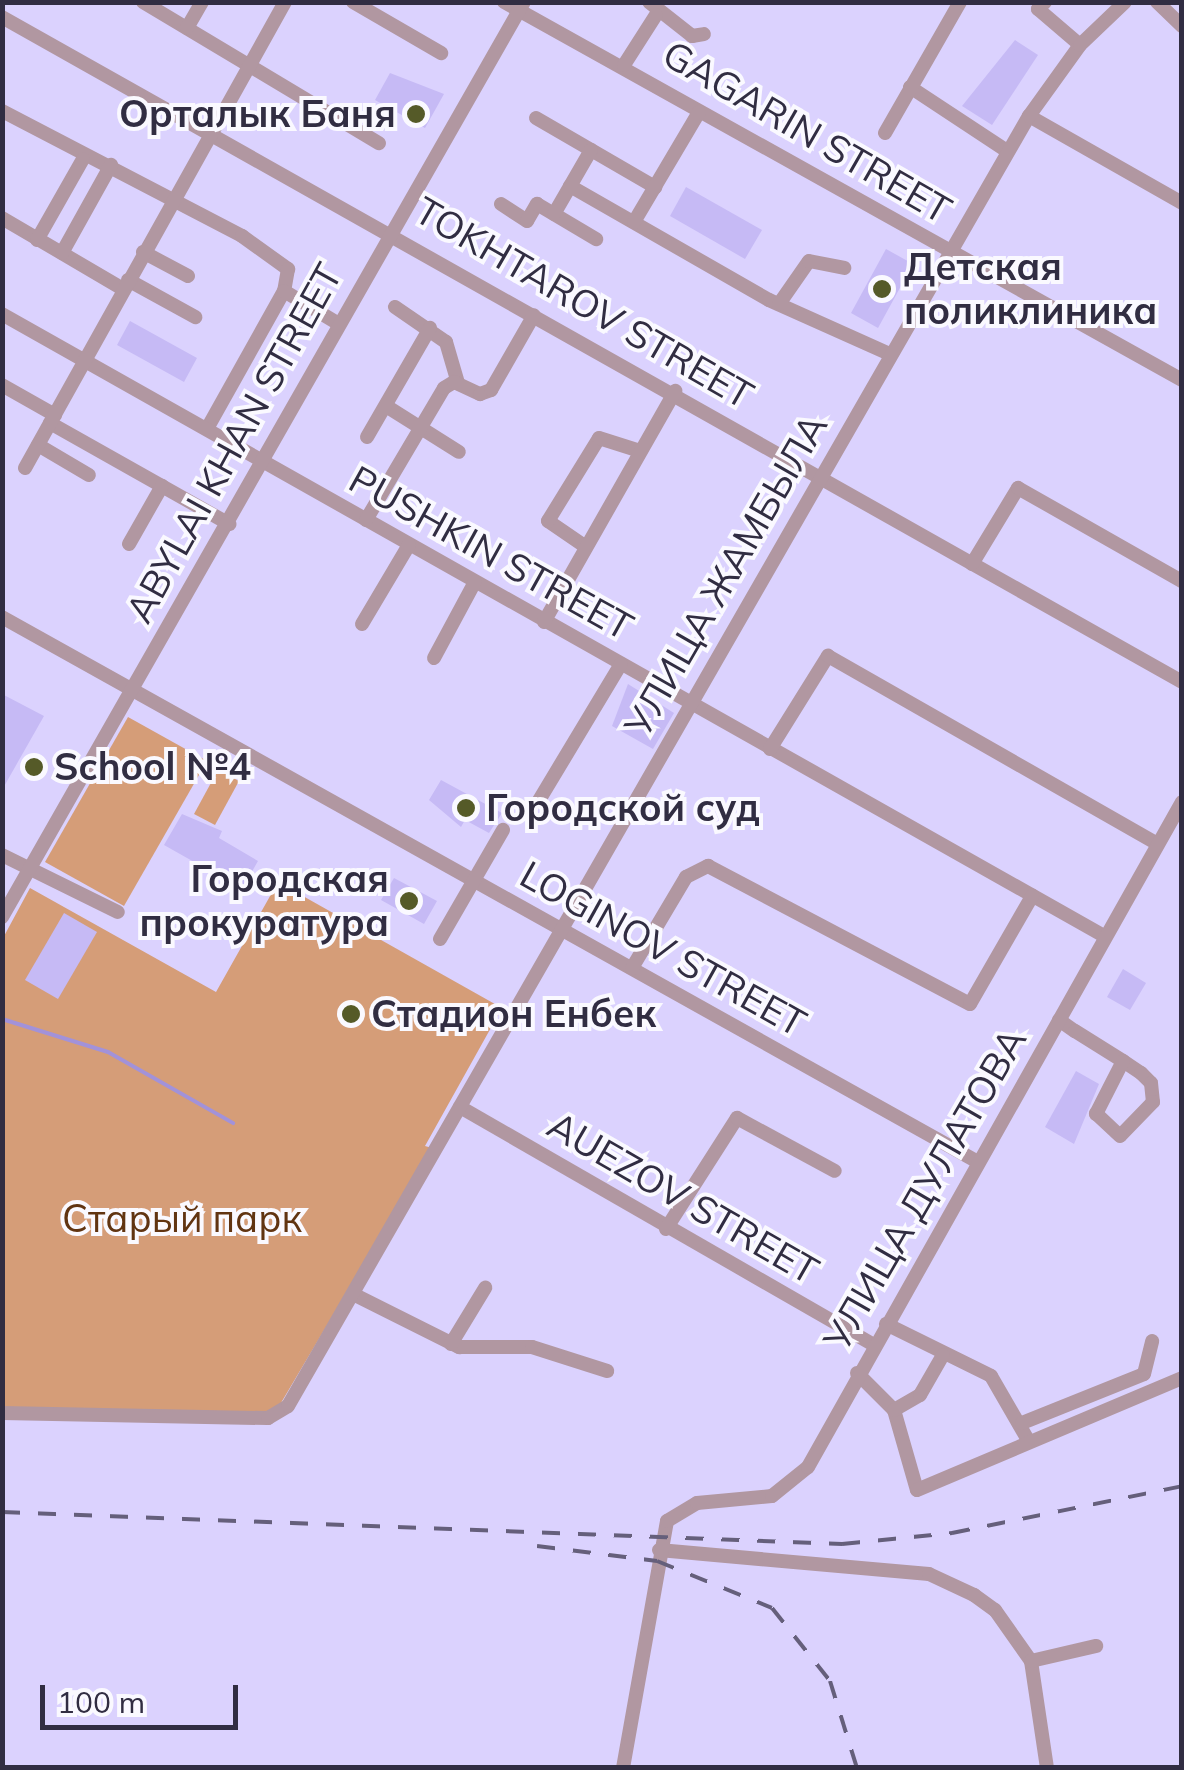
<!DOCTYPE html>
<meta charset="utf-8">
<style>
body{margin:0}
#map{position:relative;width:1184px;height:1770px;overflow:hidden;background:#dbd2fe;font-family:Mulish,sans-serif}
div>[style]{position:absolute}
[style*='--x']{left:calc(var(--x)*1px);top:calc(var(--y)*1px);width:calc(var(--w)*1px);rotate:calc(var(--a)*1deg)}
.green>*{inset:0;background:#d59d78}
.stream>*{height:4px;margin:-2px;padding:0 2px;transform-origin:2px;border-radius:2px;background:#a292d9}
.building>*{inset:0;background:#c6baf5}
.street>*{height:14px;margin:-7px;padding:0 7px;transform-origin:7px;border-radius:7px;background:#b197a1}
.rail>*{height:4px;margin-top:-2px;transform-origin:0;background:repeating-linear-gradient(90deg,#655f7b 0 18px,transparent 0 36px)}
.dots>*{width:28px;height:28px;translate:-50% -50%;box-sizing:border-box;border:5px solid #faf9ff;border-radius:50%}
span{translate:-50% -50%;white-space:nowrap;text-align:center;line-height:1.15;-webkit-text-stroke:8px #faf9ff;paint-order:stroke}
.poi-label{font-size:38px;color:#312d42;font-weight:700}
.right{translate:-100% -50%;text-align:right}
.left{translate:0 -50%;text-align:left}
.street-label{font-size:38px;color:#312d42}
.park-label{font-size:38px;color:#613411}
.frame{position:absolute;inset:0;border:5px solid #312d42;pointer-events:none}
.scale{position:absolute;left:40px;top:1685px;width:198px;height:45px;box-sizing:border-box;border:5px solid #312d42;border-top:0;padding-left:12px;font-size:30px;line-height:35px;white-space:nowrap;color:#312d42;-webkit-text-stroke:8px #faf9ff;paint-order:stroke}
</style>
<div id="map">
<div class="green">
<div style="clip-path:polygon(128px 717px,207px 761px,124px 906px,45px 862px)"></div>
<div style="clip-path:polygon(218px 770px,239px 781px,215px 825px,194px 814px)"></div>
<div style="clip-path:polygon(278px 882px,502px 1008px,425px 1146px,432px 1148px,275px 1413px,3px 1409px,3px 938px,30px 888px,216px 992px)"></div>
</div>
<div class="stream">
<div style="--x:2;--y:1019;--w:111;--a:17.3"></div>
<div style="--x:108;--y:1052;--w:144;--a:29.6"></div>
</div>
<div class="building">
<div style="clip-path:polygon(1015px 40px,1038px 55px,992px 125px,962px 106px)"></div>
<div style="clip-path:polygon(390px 73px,444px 94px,425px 128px,375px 100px)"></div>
<div style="clip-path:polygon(686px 187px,762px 230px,745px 259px,670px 216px)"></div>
<div style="clip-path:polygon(886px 249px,913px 264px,878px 328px,851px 313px)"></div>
<div style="clip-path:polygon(130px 321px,197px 358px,184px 382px,117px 345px)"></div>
<div style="clip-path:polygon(628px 684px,674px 713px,653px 749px,612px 726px)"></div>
<div style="clip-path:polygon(2px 694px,44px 716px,2px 790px)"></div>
<div style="clip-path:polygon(441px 780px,502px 813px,489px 833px,465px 820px,461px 827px,429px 800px)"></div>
<div style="clip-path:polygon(182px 814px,222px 831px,219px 838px,258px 861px,242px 889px,164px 845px)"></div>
<div style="clip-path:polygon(394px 878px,437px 901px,424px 924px,381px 900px)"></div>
<div style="clip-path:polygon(64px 913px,97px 932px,58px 999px,25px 980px)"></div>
<div style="clip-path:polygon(1123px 969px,1146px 983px,1130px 1010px,1107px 997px)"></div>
<div style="clip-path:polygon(1076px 1071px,1099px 1084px,1074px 1144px,1045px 1127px)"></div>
</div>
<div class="street">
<div style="--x:143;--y:2;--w:275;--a:30.9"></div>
<div style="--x:353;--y:2;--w:102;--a:30.1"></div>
<div style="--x:504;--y:2;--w:776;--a:29.14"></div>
<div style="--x:649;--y:2;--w:55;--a:38.3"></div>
<div style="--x:692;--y:36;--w:12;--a:-9"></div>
<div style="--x:1045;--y:2;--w:10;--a:135"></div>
<div style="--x:1038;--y:9;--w:55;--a:40.6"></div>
<div style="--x:1157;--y:2;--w:35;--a:44"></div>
<div style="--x:2;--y:17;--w:1354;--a:29.4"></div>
<div style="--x:187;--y:28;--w:30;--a:-60"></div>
<div style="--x:624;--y:65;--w:59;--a:-57.4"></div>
<div style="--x:910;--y:87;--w:116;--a:33.4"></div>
<div style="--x:2;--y:111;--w:271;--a:27.5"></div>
<div style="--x:242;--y:236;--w:57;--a:35.7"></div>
<div style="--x:288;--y:269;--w:22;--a:100"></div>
<div style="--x:284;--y:291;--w:158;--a:119.2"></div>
<div style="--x:1029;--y:116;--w:176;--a:29.6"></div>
<div style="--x:536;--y:118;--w:138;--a:30.1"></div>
<div style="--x:885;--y:133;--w:151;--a:-60.2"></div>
<div style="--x:570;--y:186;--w:229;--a:29.8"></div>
<div style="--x:769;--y:300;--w:133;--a:24.1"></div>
<div style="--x:501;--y:204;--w:31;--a:33"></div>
<div style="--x:527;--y:221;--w:20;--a:-60"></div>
<div style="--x:537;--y:204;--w:69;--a:30.7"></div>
<div style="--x:554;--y:214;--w:74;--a:-60"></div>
<div style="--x:2;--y:218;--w:140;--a:30.4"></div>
<div style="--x:634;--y:222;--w:128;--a:-59.4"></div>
<div style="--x:37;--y:240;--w:93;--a:-60.4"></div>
<div style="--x:143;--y:252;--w:51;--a:28.1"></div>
<div style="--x:62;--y:253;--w:101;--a:-60.9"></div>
<div style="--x:128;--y:280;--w:77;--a:28.9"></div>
<div style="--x:284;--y:291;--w:64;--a:31"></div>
<div style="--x:779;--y:304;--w:52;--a:-55.1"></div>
<div style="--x:809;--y:261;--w:36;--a:11"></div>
<div style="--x:395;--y:307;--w:62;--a:34.5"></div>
<div style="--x:446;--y:342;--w:43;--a:73.7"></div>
<div style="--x:2;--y:314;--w:1265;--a:29.44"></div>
<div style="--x:2;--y:385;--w:61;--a:29.5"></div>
<div style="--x:386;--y:406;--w:86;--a:32.2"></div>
<div style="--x:50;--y:423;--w:206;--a:29.4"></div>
<div style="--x:367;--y:437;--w:126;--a:-60"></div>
<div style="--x:38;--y:445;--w:59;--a:30.5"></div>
<div style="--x:25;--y:468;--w:534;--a:-60.84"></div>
<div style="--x:366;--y:520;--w:153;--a:-59.4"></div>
<div style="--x:444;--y:388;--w:12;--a:-31"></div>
<div style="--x:454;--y:382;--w:29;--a:25"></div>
<div style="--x:480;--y:394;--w:12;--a:-20"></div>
<div style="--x:491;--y:390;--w:86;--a:-60.2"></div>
<div style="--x:129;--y:544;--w:67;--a:-60.4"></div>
<div style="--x:586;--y:547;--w:46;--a:-145.6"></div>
<div style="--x:548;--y:521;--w:97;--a:-58.4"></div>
<div style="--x:599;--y:438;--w:43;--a:17.6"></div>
<div style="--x:972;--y:564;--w:89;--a:-58.8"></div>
<div style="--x:1018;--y:488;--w:189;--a:29.6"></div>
<div style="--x:2;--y:617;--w:1118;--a:29.18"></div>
<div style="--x:544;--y:622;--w:266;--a:-60.4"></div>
<div style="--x:362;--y:624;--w:92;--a:-59.3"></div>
<div style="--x:434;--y:658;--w:86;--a:-61.7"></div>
<div style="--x:770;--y:749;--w:110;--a:-58.1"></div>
<div style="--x:828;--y:656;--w:379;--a:29.7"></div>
<div style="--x:538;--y:802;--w:161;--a:-59"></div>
<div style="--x:2;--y:855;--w:129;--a:26.2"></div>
<div style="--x:2;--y:917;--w:1053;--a:-60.3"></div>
<div style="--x:440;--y:939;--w:126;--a:-60"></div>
<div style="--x:632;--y:968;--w:106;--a:-59.3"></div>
<div style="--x:686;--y:877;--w:25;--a:-27"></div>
<div style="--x:708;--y:866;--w:296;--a:27.8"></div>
<div style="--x:970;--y:1004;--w:125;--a:-60.1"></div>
<div style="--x:1059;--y:1020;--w:19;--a:35"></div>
<div style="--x:1075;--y:1031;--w:57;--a:32"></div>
<div style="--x:1123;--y:1061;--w:22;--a:34"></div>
<div style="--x:1141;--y:1073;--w:14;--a:45"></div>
<div style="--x:1151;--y:1083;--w:19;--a:84"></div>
<div style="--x:1153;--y:1102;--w:47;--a:134.1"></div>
<div style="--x:1120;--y:1136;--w:33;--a:-137"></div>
<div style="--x:1096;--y:1114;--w:59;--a:-63"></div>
<div style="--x:460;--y:1107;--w:478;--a:29.9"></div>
<div style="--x:666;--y:1229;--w:132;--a:-57.4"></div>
<div style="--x:737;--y:1118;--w:111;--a:28.4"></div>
<div style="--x:353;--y:1294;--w:119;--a:26.6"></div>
<div style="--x:459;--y:1347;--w:73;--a:0"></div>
<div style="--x:532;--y:1347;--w:79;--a:17.7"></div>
<div style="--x:886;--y:1324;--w:117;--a:26.3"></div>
<div style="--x:991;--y:1376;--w:74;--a:60"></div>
<div style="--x:451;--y:1344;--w:66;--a:-58.7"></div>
<div style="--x:857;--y:1373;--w:52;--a:45"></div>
<div style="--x:894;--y:1410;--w:83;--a:74"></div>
<div style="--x:917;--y:1490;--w:288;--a:-22.9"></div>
<div style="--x:894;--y:1410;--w:30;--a:-30"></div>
<div style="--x:920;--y:1395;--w:46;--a:-60.1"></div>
<div style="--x:2;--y:1413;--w:266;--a:1.1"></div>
<div style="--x:268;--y:1418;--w:23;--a:-31"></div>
<div style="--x:288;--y:1406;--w:1488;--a:-60.13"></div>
<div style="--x:1029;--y:116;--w:87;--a:-54.3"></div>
<div style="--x:1080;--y:45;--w:62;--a:-43.7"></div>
<div style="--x:1022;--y:1423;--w:131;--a:-21.9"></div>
<div style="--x:1144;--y:1374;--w:34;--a:-76"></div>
<div style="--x:659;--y:1550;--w:271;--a:5.1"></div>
<div style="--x:929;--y:1574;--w:50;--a:25"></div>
<div style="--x:974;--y:1595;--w:26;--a:36"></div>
<div style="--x:995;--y:1610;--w:62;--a:54.8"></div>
<div style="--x:1031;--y:1661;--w:108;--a:81.5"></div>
<div style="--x:1031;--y:1661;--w:67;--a:-13"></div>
<div style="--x:623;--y:1768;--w:251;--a:-79.9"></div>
<div style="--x:667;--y:1521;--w:35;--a:-31"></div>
<div style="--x:697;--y:1503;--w:75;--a:-5.3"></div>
<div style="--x:772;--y:1496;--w:46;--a:-38.9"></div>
<div style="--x:808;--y:1467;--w:763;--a:-60.65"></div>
</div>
<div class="rail">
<div style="--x:2;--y:1512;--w:841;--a:2.18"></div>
<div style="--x:842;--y:1544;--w:111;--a:-5.7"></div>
<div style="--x:952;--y:1533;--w:235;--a:-11.5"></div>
<div style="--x:537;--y:1546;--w:121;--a:7.1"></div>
<div style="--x:657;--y:1561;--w:124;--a:22.2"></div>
<div style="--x:772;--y:1608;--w:93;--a:51.5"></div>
<div style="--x:830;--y:1681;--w:91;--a:72.8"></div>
</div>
<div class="dots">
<div style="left:416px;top:114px;background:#555a28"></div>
<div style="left:882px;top:289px;background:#555a28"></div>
<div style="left:34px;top:767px;background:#555a28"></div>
<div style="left:466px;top:808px;background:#555a28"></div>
<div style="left:409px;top:901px;background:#555a28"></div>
<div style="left:351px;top:1014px;background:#555a28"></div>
</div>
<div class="poi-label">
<span class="right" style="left:396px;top:114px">Орталык Баня</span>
<span class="left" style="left:904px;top:289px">Детская<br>поликлиника</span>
<span class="left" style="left:54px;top:767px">School №4</span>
<span class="left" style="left:486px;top:808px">Городской суд</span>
<span class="right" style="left:389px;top:901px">Городская<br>прокуратура</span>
<span class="left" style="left:371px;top:1014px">Стадион Енбек</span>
</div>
<div class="street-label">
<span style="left:807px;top:132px;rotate:30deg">GAGARIN STREET</span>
<span style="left:584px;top:303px;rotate:30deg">TOKHTAROV STREET</span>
<span style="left:234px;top:443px;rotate:-61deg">ABYLAI KHAN STREET</span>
<span style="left:491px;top:553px;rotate:29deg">PUSHKIN STREET</span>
<span style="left:726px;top:575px;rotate:-60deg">УЛИЦА ЖАМБЫЛА</span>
<span style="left:663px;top:949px;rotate:29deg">LOGINOV STREET</span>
<span style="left:925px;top:1189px;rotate:-60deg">УЛИЦА ДУЛАТОВА</span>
<span style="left:683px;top:1198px;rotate:30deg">AUEZOV STREET</span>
</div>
<div class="park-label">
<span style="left:182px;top:1219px">Старый парк</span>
</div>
<div class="frame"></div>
<div class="scale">100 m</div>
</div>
